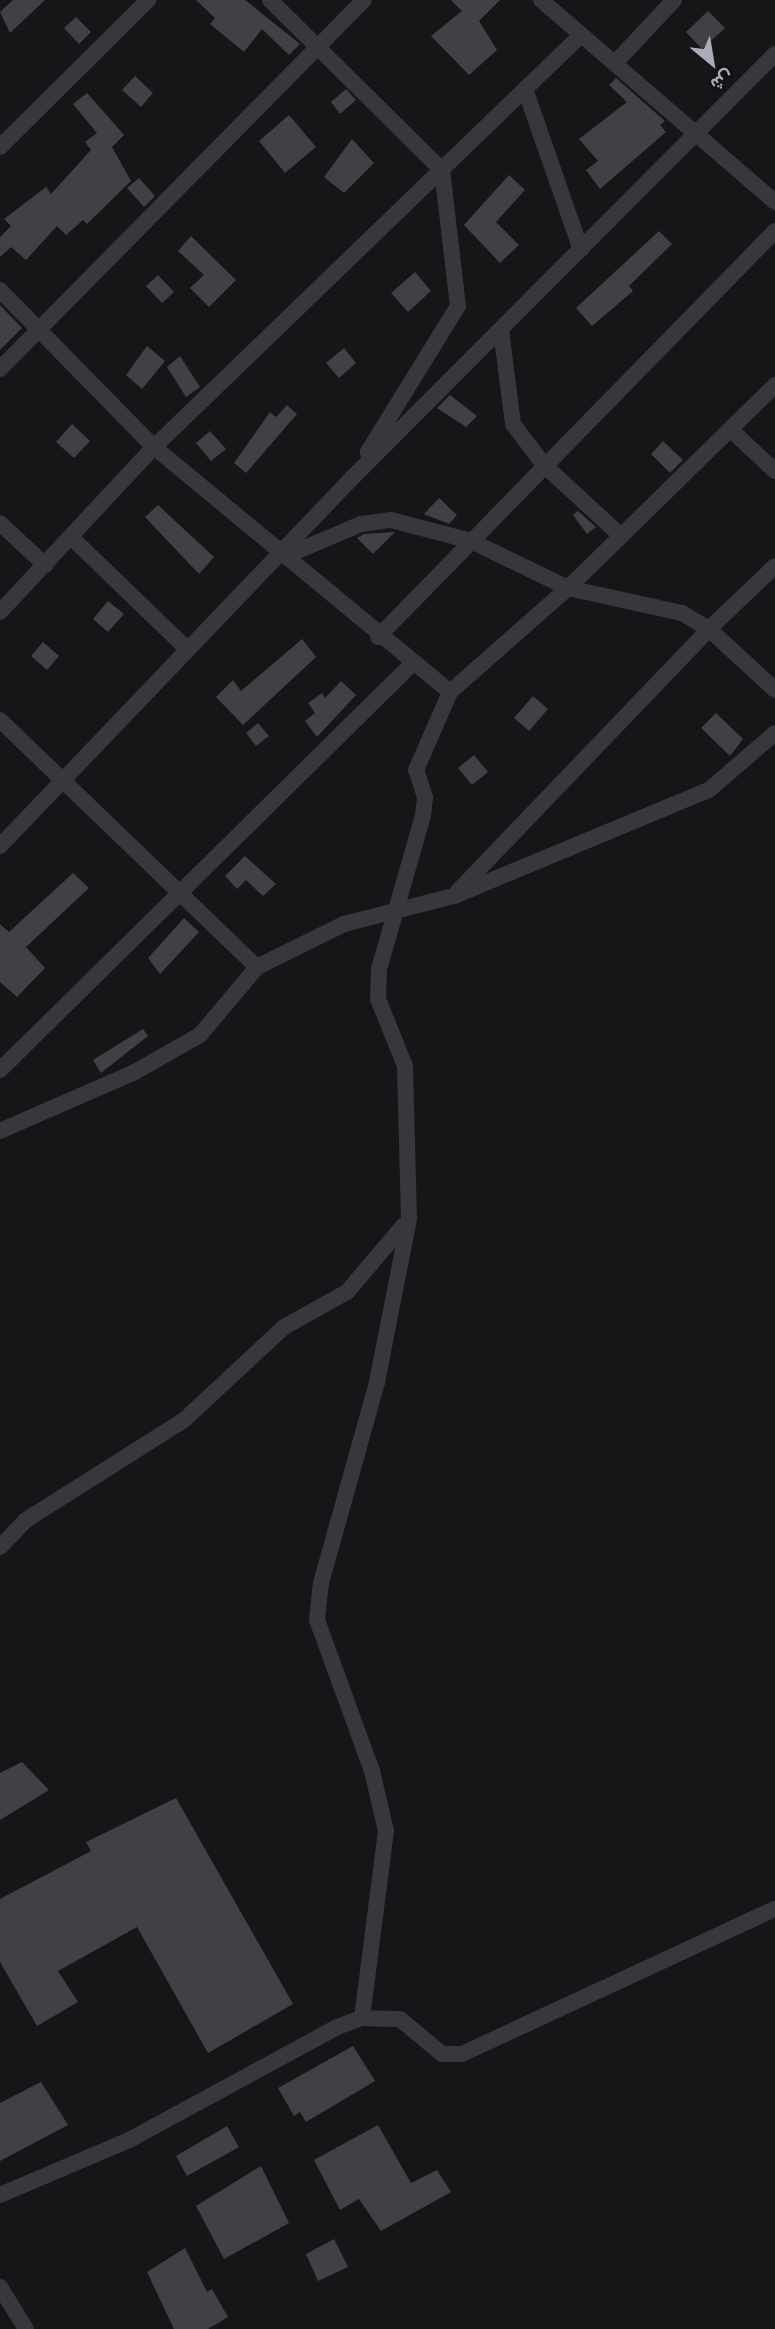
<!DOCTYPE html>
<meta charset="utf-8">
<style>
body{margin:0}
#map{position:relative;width:775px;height:2329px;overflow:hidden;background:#161618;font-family:"Golos Text",Vazirmatn,sans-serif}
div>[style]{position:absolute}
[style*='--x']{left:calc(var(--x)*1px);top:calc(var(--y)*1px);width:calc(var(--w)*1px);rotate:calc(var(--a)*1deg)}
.building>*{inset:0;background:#404145}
.minor>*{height:16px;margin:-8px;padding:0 8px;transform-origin:8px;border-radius:8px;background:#37383d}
span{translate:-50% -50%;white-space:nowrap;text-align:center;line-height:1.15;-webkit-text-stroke:5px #111113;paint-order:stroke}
.north{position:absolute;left:677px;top:28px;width:70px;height:70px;-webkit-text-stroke:5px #111113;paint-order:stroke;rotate:150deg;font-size:19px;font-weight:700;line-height:28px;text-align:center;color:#a8adb8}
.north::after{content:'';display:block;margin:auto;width:24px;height:32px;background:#a8adb8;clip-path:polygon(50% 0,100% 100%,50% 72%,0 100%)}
</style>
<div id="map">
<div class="building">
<div style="clip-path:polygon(13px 0,45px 0,10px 33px,0 12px)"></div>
<div style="clip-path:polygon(196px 0,245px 0,300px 44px,289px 55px,262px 29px,244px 52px,210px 24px,215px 18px)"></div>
<div style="clip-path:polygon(451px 0,500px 0,479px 21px,497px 50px,469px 75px,431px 36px,462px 11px)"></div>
<div style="clip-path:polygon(708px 11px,725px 28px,702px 49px,686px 32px)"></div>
<div style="clip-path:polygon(76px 17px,91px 32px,79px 44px,64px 28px)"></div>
<div style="clip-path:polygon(135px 76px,153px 93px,141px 107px,122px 90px)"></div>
<div style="clip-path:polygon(616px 78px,665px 121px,660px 125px,666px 132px,600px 189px,586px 170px,598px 161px,579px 139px,627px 102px,609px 85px)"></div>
<div style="clip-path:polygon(346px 89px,356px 100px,340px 114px,331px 102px)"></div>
<div style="clip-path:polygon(87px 93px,124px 135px,112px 147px,131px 181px,87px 224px,83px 220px,66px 235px,57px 226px,26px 260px,11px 247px,0 257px,0 237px,11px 226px,4px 219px,46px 187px,51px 194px,91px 150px,85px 142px,97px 133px,73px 104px)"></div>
<div style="clip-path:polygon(289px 115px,316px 147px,285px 173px,259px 141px)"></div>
<div style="clip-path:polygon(352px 139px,374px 163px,344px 193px,324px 177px)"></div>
<div style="clip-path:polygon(509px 175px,525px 190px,496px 222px,519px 245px,500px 263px,464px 225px)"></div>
<div style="clip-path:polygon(139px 178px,155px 196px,144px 207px,127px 188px)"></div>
<div style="clip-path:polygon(659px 231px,672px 244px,629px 286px,633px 291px,592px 326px,576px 308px)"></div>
<div style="clip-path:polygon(191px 236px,236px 280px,209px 307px,190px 288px,204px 275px,178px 251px)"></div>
<div style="clip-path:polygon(415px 272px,431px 291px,408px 312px,391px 293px)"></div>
<div style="clip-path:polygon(158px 275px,174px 292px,162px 303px,146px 286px)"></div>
<div style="clip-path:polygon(0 305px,22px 328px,0 350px)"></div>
<div style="clip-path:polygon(147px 346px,165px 361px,142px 389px,126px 375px)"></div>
<div style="clip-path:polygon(344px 348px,356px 363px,339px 378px,326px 363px)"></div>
<div style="clip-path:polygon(180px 356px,200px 387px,186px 397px,167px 367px)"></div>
<div style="clip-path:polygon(450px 395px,477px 416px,466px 427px,437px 408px)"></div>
<div style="clip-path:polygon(287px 405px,297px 414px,246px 473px,234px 463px,270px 412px,276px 417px)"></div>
<div style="clip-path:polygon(72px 424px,90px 441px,74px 458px,56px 442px)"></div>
<div style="clip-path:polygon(210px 431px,226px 449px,211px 461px,196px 443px)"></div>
<div style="clip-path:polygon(663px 441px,683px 460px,670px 473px,651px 454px)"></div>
<div style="clip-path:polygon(439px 498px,457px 515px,449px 524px,424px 514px)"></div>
<div style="clip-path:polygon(158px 505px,214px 557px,199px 574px,145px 517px)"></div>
<div style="clip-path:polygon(578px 511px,596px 527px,587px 534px,573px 515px)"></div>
<div style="clip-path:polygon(395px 532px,373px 554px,357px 538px,364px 534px)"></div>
<div style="clip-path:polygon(108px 601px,124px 614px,108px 632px,93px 619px)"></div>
<div style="clip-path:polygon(302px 639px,316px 657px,243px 725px,216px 697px,233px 680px,241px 691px)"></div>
<div style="clip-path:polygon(43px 642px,59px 656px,47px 670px,31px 656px)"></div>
<div style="clip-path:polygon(341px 681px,356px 695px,317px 737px,305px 721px,315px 713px,308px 703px,322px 693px,325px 698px)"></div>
<div style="clip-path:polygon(533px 696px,548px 709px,529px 731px,514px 718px)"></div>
<div style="clip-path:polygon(716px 713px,743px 739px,730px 756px,701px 728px)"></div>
<div style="clip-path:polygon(258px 723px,269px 736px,256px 746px,246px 733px)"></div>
<div style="clip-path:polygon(474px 755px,488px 772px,472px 785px,458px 768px)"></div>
<div style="clip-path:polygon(245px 856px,276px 884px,263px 896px,246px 880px,237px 889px,225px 876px)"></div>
<div style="clip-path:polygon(73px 873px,89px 888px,26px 947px,45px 968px,17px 997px,0 982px,0 924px,9px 932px)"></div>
<div style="clip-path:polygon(184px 918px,199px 932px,160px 974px,148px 958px)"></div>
<div style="clip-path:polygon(143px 1029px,148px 1036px,101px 1073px,93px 1060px)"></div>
<div style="clip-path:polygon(22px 1762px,49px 1790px,0 1820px,0 1773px)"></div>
<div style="clip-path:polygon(176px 1798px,293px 2004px,208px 2053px,137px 1927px,58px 1971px,78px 2002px,37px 2026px,0 1962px,0 1899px,91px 1851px,86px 1842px)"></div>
<div style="clip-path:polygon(353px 2046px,375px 2081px,306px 2122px,300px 2112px,294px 2116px,278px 2088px)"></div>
<div style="clip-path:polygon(41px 2082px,68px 2125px,0 2161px,0 2103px)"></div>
<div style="clip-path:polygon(378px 2125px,411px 2183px,437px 2170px,451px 2192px,381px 2231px,359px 2199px,340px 2210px,314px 2160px)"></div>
<div style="clip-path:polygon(227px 2126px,239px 2147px,187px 2176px,176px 2156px)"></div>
<div style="clip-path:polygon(261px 2166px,289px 2223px,224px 2259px,196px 2206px)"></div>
<div style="clip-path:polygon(334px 2239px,348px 2267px,318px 2281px,306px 2254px)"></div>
<div style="clip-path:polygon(185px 2248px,207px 2292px,212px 2289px,228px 2317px,208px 2329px,174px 2329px,147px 2272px)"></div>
</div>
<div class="minor">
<div style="--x:270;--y:0;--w:242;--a:44.7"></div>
<div style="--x:442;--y:170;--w:137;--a:83.3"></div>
<div style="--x:458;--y:306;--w:172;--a:121.7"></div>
<div style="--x:541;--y:0;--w:309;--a:40.8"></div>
<div style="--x:616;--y:62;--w:85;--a:-46.9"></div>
<div style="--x:525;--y:89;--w:170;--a:70.8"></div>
<div style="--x:0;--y:147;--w:209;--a:-44.8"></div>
<div style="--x:0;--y:290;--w:220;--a:45.6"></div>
<div style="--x:154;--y:447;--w:384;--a:39.6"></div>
<div style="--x:501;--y:330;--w:95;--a:82.7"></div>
<div style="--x:513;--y:424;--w:51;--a:52.9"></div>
<div style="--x:544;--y:465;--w:105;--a:42.7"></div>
<div style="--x:0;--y:369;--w:518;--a:-45.39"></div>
<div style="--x:730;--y:429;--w:62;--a:43"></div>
<div style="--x:0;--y:523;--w:62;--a:43"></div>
<div style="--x:71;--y:537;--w:161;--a:44"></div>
<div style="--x:288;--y:555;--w:79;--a:-23"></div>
<div style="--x:361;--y:524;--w:30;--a:-8"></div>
<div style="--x:391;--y:520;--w:83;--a:14.7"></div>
<div style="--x:471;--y:541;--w:108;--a:25.9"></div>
<div style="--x:568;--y:588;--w:117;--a:12.4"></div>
<div style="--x:682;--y:613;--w:31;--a:31"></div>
<div style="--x:709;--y:629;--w:91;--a:-43.7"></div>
<div style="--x:0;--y:612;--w:226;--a:-47"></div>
<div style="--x:154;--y:447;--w:591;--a:-43.97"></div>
<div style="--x:378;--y:637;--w:568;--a:-45.64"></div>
<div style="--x:0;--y:720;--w:356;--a:43.9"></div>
<div style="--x:0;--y:846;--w:509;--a:-46.27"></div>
<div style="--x:352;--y:478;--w:599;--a:-45.07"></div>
<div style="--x:458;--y:891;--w:363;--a:-46.2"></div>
<div style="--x:709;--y:629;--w:90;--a:42.7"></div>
<div style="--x:0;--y:1070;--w:578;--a:-44.58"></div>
<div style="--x:0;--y:1131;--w:145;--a:-23.6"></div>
<div style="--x:133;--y:1073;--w:77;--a:-29.6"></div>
<div style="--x:200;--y:1035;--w:89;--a:-50"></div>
<div style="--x:257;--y:967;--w:97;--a:-26.3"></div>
<div style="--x:344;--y:924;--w:114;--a:-14.3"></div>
<div style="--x:454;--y:896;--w:276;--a:-22.6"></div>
<div style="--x:709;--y:790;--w:87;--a:-40.8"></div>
<div style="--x:0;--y:1547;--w:37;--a:-46"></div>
<div style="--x:26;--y:1520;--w:187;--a:-32.3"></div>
<div style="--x:184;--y:1420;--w:137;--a:-42.9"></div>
<div style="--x:284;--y:1327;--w:72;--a:-29.1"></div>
<div style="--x:347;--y:1292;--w:87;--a:-49.7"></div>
<div style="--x:362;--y:2018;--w:189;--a:-82.7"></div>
<div style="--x:386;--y:1831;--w:62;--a:-103.1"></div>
<div style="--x:372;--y:1771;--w:161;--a:-110"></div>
<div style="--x:317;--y:1620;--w:37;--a:-84"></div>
<div style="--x:321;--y:1583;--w:209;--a:-74.4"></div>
<div style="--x:377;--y:1382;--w:166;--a:-78.9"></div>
<div style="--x:409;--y:1219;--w:153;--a:-91.5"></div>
<div style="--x:405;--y:1066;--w:72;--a:-111.9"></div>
<div style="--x:378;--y:999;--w:30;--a:-88"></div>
<div style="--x:379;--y:969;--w:159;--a:-74"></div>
<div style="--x:423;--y:816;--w:19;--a:-84"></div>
<div style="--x:425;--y:797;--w:28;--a:-108"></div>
<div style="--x:416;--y:770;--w:85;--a:-66.4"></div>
<div style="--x:450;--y:692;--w:157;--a:-41.4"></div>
<div style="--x:568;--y:588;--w:290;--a:-44.4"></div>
<div style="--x:0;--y:2195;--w:142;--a:-23.1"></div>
<div style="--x:131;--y:2139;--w:234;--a:-28.5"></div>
<div style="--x:337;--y:2027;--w:27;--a:-20"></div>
<div style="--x:362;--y:2018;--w:38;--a:2"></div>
<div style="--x:400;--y:2019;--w:55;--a:39.8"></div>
<div style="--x:442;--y:2054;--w:20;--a:0"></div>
<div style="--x:462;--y:2054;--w:345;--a:-24.9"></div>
<div style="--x:0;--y:2287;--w:49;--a:58.2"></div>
</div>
<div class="north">ش</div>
</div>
